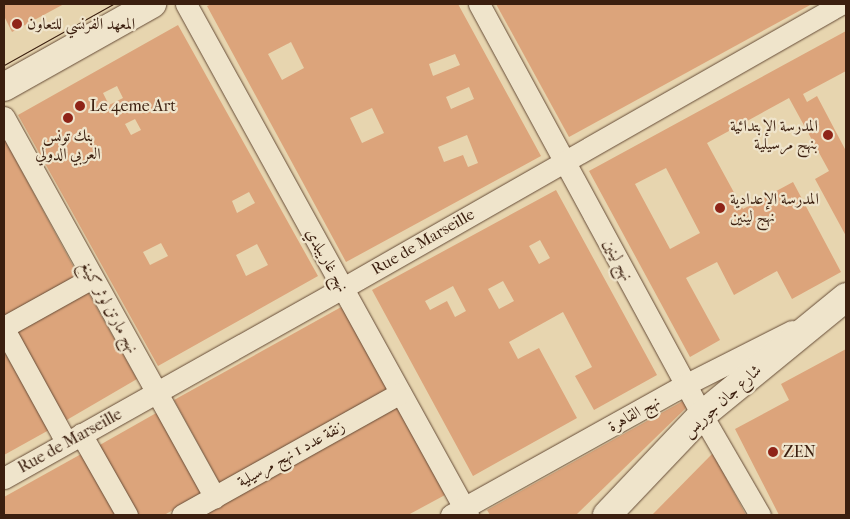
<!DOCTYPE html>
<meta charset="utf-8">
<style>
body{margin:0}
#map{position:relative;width:850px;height:519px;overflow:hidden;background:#e7d5af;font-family:"IM FELL French Canon",Amiri,serif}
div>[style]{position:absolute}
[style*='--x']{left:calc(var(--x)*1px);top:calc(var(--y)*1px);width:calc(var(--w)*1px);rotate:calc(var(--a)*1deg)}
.building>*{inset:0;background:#dca47b}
.roads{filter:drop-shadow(0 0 1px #664c37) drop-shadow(0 0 1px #664c37)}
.street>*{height:21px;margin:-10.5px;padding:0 10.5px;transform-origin:10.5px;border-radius:10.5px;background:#efe4cb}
.secondary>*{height:28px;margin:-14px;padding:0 14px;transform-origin:14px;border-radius:14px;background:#efe4cb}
.tram>*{height:1px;margin:-0.5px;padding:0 0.5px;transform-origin:0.5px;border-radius:0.5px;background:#3b1f0f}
.dots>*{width:14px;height:14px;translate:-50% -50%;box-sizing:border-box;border:2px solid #efe4cb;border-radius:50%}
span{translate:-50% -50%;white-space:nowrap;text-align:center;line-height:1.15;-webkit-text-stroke:4.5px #efe4cb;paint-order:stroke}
.poi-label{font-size:16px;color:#3b1f0f}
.left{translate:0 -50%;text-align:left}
.right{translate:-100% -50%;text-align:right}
.street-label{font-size:16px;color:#3b1f0f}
.frame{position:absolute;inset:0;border:5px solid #3b1f0f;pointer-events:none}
</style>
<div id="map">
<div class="building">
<div style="clip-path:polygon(4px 4px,64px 4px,12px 32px,4px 16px)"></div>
<div style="clip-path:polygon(evenodd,212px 4px,458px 4px,541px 156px,346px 262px,207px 6px,212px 4px,291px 42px,304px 68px,282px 80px,268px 54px,291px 42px,212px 4px,455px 54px,460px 65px,433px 76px,429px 64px,455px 54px,212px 4px,469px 87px,474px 99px,451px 109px,446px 97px,469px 87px,212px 4px,372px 108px,384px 133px,362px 143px,350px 118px,372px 108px,212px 4px,467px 135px,478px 163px,468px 167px,463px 155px,444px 162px,438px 147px,467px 135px)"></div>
<div style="clip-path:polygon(496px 4px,812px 4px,569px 137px)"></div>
<div style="clip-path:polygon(evenodd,178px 25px,318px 276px,158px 366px,18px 115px,178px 25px,117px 86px,123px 98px,109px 105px,103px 93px,117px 86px,178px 25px,135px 119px,141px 130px,131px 135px,125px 124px,135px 119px,178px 25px,249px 192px,255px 203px,237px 213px,232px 201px,249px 192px,178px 25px,161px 243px,168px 256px,150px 265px,143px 252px,161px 243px,178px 25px,257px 244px,268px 265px,246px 276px,236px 255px,257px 244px)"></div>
<div style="clip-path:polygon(evenodd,846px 31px,846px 71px,803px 94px,807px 102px,817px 96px,846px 151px,846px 236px,815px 179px,829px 171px,789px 98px,707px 143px,743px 209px,793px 182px,841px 272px,792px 299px,777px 271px,734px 295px,717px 262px,686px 278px,720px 340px,690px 357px,589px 171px,846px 31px,666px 168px,700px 233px,670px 249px,635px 184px,666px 168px)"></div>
<div style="clip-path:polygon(4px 138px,78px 275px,4px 316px)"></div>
<div style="clip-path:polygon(evenodd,556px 190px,657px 375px,594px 410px,575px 376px,592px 367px,563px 312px,509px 342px,518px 359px,539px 348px,577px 418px,473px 476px,372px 290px,556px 190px,540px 240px,550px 258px,539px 264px,529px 246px,540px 240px,556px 190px,503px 281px,514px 301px,499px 309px,488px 289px,503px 281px,556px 190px,453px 286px,466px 311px,455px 317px,447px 301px,430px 310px,425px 301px,453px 286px)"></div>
<div style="clip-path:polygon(88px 292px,137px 379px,65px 421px,15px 333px)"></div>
<div style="clip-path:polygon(343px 306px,390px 390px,220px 484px,174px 400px)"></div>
<div style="clip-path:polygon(846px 349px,846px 515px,779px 515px,735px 429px,789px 400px,781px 384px)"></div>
<div style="clip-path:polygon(4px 351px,49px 430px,4px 455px)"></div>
<div style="clip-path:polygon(683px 401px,687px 407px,576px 515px,490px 515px,487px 510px)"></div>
<div style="clip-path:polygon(396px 404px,445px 495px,408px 515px,206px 515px,204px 512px)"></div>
<div style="clip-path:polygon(158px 412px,203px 494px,164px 515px,137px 515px,98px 446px)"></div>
<div style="clip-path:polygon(83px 453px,118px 515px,4px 515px,4px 497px)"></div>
<div style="clip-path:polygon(713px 453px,746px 515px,652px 515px)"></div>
</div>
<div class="roads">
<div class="street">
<div style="--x:186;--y:4;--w:584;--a:61.11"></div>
<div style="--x:479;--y:4;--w:468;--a:61.5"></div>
<div style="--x:702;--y:415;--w:116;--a:59.9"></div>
<div style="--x:4;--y:117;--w:435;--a:61"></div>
<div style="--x:4;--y:327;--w:101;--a:-29.1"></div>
<div style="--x:4;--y:329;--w:129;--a:61.2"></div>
<div style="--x:81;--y:434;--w:93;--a:60.4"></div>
<div style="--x:4;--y:478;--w:389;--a:-29.3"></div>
<div style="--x:343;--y:288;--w:573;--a:-29.7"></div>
<div style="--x:182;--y:515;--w:250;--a:-29.2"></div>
<div style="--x:451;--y:515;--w:268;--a:-29.1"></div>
<div style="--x:685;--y:385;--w:120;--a:-26.8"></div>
</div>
<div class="secondary">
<div style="--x:4;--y:87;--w:170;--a:-29.3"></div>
<div style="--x:607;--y:515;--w:138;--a:-46.5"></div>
<div style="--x:702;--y:415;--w:186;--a:-39.3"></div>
</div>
</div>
<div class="tram">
<div style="--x:4;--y:65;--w:125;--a:-29.2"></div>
</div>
<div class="dots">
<div style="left:17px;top:24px;background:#8f2418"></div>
<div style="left:80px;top:106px;background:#8f2418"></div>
<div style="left:68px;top:118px;background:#8f2418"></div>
<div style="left:828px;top:135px;background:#8f2418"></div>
<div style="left:720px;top:208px;background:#8f2418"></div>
<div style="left:773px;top:452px;background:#8f2418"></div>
</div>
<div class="poi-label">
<span class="left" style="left:27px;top:24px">المعهد الفرنسي للتعاون</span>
<span class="left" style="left:90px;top:106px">Le 4eme Art</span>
<span class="right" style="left:818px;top:135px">المدرسة الإبتدائية<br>بنهج مرسيلية</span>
<span style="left:68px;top:145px">بنك تونس<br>العربي الدولي</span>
<span class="left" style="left:730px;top:208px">المدرسة الإعدادية<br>نهج لينين</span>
<span class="left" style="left:783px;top:452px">ZEN</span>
</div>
<div class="street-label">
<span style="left:423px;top:242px;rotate:-30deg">Rue de Marseille</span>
<span style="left:327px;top:260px;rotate:61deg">نهج غاريبلدي</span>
<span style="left:618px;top:260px;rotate:62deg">نهج لينين</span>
<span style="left:109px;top:307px;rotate:61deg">نهج مارتن لوثر كينغ</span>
<span style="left:722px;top:401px;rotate:-42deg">شارع جان جوريس</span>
<span style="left:634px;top:414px;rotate:-29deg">نهج القاهرة</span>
<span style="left:70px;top:441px;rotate:-29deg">Rue de Marseille</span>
<span style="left:291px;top:454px;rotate:-29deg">زنقة عدد 1 نهج مرسيلية</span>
</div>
<div class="frame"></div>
</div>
